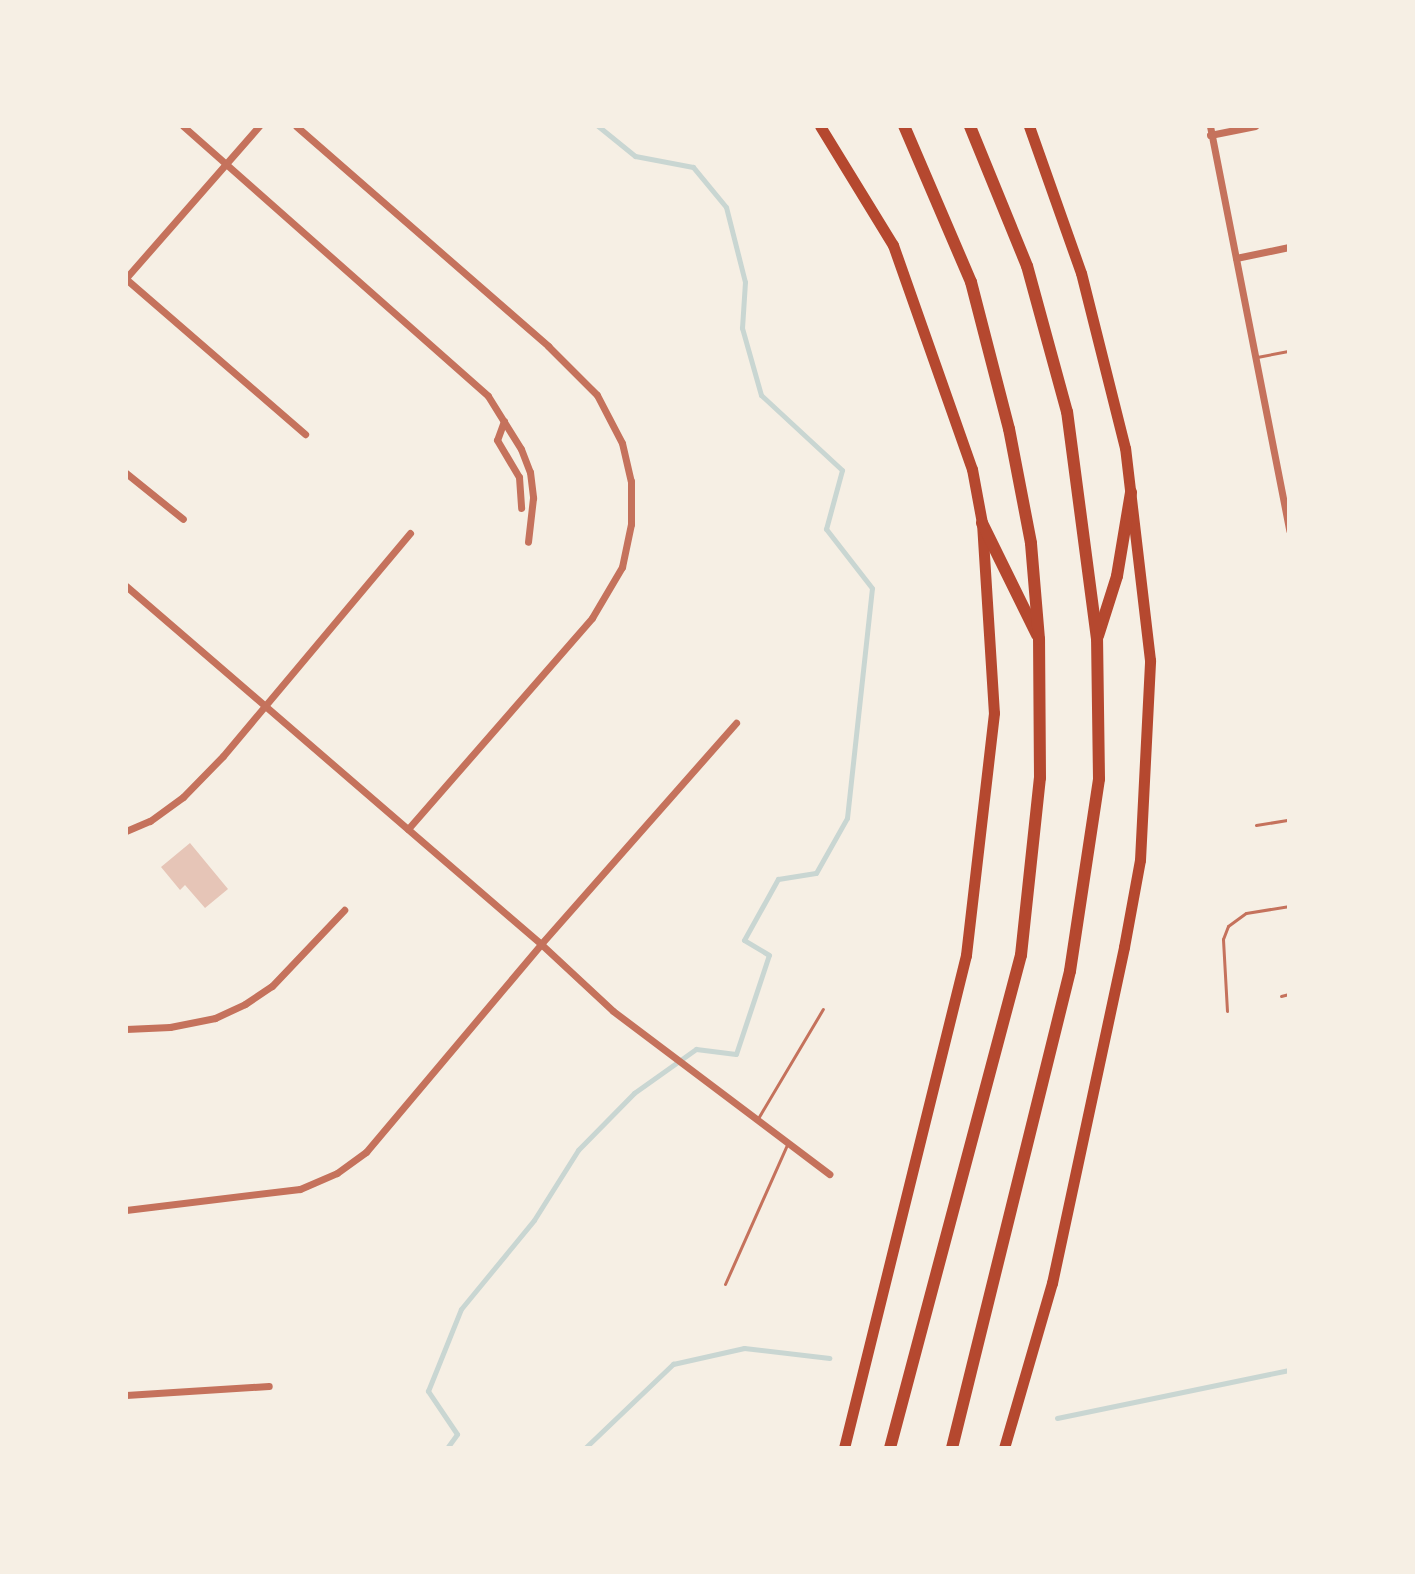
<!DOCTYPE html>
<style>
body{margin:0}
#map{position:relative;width:1415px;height:1574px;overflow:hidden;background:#f6efe4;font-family:"Varela Round",sans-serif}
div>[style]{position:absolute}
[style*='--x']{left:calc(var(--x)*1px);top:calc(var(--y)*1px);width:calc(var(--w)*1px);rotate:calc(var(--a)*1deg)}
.stream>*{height:5px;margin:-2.5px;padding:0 2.5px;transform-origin:2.5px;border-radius:2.5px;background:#c9d6d2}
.building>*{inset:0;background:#e6c5b7}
.service>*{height:3px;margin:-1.5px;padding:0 1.5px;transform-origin:1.5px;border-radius:1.5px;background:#c5725c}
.minor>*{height:7px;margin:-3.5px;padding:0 3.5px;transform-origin:3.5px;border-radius:3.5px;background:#c5725c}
.primary>*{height:11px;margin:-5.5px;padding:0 5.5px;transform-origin:5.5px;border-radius:5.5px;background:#b5482f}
.motorway>*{height:12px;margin:-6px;padding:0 6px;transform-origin:6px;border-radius:6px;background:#b5482f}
span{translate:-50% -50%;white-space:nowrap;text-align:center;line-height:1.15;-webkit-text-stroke:6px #f6efe4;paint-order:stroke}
.frame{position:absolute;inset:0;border:128px solid #f6efe4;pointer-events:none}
</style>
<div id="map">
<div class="stream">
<div style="--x:1057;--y:1418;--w:237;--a:-11.7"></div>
<div style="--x:447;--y:1448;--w:17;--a:-54"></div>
<div style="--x:457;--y:1434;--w:52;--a:-124"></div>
<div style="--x:428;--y:1391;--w:88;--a:-68.1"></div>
<div style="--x:461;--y:1309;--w:115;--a:-50.6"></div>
<div style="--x:534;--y:1220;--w:83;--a:-57.8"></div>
<div style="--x:578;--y:1150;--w:80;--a:-45.5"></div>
<div style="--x:634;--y:1093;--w:76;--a:-35.4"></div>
<div style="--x:696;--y:1049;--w:40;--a:7.1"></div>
<div style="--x:736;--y:1054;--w:104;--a:-71.6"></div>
<div style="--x:769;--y:955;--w:29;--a:-149"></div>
<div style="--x:744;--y:940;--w:70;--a:-60.9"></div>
<div style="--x:778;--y:879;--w:38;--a:-9"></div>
<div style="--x:816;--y:873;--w:63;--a:-60.6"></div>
<div style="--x:847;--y:818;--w:231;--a:-83.8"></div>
<div style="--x:872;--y:588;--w:75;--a:-127.9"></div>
<div style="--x:826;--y:529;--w:61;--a:-74.8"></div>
<div style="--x:842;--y:470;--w:110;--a:-137.2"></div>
<div style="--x:761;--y:395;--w:70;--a:-105.8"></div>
<div style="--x:742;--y:328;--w:46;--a:-86.3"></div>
<div style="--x:745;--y:282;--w:77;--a:-104.2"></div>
<div style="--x:726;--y:207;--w:52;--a:-129.5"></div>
<div style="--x:693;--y:167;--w:59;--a:-169.3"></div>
<div style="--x:635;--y:156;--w:48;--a:-141"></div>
<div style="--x:585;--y:1448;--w:122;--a:-43.7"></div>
<div style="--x:673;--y:1364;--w:73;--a:-12.7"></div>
<div style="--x:744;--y:1348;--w:86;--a:6.7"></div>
</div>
<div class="building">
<div style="clip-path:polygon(190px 843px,228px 889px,205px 908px,185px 885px,180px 890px,161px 867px)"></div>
</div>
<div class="service">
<div style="--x:1257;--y:357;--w:33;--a:-11"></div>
<div style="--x:1256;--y:825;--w:33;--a:-9"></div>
<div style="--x:1281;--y:996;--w:8;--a:-14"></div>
<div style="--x:1227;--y:1011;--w:72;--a:-93.2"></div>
<div style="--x:1223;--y:939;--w:14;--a:-69"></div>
<div style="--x:1228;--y:926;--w:22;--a:-36"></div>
<div style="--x:1246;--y:913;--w:44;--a:-9.2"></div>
<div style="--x:757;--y:1120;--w:129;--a:-59.3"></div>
<div style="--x:725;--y:1284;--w:152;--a:-66"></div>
</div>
<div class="minor">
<div style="--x:183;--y:126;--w:407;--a:41.5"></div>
<div style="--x:488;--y:396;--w:62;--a:58.1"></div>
<div style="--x:521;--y:449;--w:25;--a:69"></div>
<div style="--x:530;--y:472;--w:26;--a:83"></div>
<div style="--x:533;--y:498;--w:44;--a:96.5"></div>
<div style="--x:296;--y:126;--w:335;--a:41.1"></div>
<div style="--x:548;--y:346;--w:69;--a:45"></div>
<div style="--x:597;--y:395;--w:54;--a:62.5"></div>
<div style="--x:622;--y:443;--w:39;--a:77"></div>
<div style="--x:631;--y:481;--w:43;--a:90"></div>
<div style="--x:631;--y:524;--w:44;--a:101.8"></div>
<div style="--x:622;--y:567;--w:59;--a:120.5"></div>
<div style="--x:592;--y:618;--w:280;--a:131.1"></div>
<div style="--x:1210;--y:126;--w:412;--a:78.9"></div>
<div style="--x:1210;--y:135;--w:46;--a:-11.3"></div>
<div style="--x:1236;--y:258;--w:54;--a:-11.7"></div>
<div style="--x:126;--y:278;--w:202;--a:-48.8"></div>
<div style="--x:126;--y:279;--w:237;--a:40.9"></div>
<div style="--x:504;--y:421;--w:20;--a:110"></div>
<div style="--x:497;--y:440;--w:43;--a:59.3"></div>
<div style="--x:519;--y:477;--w:31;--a:86"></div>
<div style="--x:126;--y:473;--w:73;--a:38.9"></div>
<div style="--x:126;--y:586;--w:548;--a:40.78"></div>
<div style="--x:541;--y:944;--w:98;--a:42.9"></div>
<div style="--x:613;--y:1011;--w:271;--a:37"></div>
<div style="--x:126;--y:831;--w:26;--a:-23"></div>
<div style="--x:150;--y:821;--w:41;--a:-36"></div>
<div style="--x:183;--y:797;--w:57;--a:-45.7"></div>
<div style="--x:223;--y:756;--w:291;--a:-50"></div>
<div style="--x:126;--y:1029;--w:44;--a:-2.6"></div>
<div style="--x:170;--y:1027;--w:46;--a:-11.3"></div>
<div style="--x:215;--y:1018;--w:33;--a:-25"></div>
<div style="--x:245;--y:1004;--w:32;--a:-34"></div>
<div style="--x:272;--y:986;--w:105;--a:-46.5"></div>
<div style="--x:126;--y:1210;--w:175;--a:-6.9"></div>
<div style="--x:300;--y:1189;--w:40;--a:-23.4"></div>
<div style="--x:337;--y:1173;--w:36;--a:-36"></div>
<div style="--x:366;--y:1152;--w:272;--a:-49.9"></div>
<div style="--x:541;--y:944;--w:295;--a:-48.6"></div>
<div style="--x:126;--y:1395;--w:143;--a:-3.6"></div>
</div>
<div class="primary">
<div style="--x:820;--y:126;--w:140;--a:58.5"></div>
<div style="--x:893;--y:245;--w:238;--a:70.6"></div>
<div style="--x:972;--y:469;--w:55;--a:79.5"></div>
<div style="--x:982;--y:523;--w:190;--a:86.4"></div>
<div style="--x:994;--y:713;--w:244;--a:96.6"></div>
<div style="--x:966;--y:955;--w:508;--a:103.9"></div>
<div style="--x:1004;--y:1448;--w:172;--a:-73.8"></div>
<div style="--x:1052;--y:1283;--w:344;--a:-77.9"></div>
<div style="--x:1124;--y:947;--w:88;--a:-79.6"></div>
<div style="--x:1140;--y:860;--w:200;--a:-87.1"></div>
<div style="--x:1150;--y:660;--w:213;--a:-96.7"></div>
<div style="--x:1125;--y:448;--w:180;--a:-104.1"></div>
<div style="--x:1081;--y:273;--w:156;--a:-109.5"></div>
</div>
<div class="motorway">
<div style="--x:982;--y:523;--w:125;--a:63.8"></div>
<div style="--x:1098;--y:636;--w:63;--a:-72.4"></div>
<div style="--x:1117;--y:576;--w:85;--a:-80.5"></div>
<div style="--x:890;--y:1448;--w:510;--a:-75.12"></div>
<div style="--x:1021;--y:955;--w:178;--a:-83.9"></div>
<div style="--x:1040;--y:778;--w:139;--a:-90.4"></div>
<div style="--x:1039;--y:639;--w:96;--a:-94.8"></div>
<div style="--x:1031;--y:543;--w:116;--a:-100.9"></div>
<div style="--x:1009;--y:429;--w:152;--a:-104.5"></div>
<div style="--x:971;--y:282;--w:170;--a:-113.2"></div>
<div style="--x:952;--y:1448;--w:491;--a:-76.1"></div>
<div style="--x:1070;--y:971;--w:194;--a:-81.4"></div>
<div style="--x:1099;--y:779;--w:140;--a:-90.8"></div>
<div style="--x:1097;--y:639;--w:229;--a:-97.5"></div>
<div style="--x:1067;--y:412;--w:151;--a:-105.3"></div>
<div style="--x:1027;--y:266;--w:151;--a:-112.2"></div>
</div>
<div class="frame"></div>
</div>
